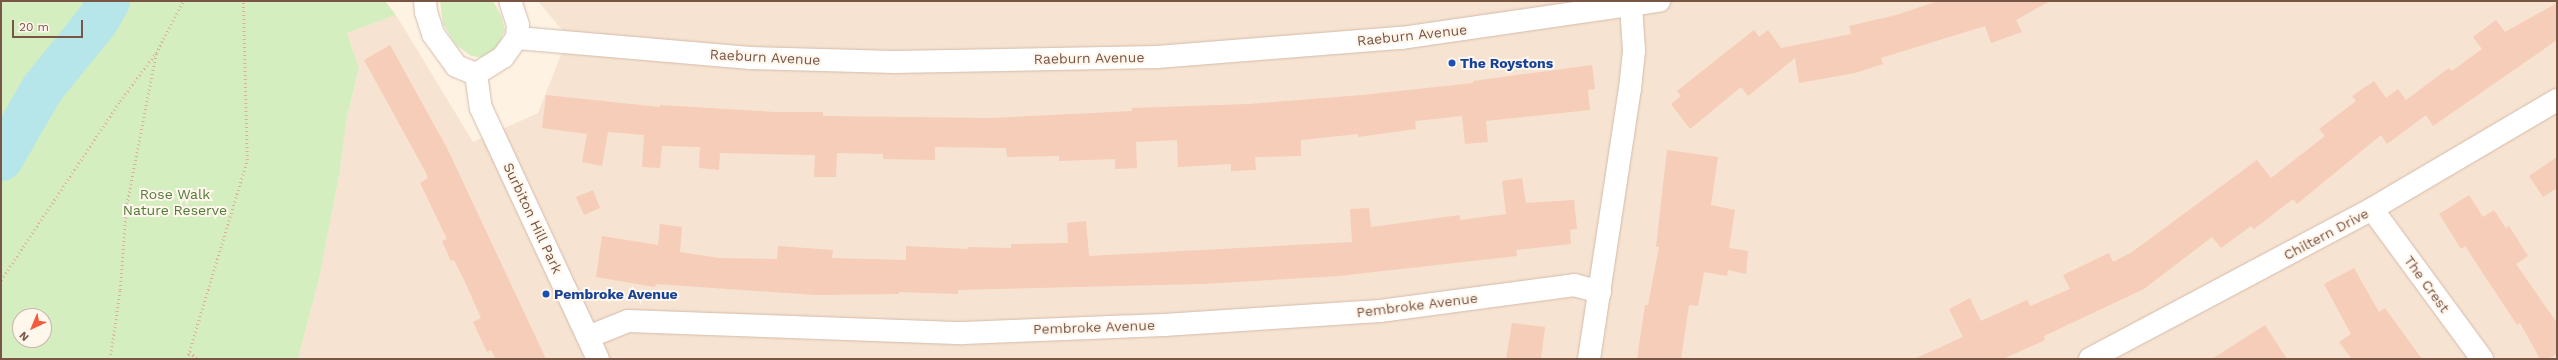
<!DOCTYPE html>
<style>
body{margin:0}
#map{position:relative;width:2558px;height:360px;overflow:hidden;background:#fef2e3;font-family:"Work Sans",sans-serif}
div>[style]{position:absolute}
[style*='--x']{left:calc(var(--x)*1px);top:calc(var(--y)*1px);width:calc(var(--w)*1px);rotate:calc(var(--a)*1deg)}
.residential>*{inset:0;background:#f7e3d1}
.green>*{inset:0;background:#d5eec0}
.river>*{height:43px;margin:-21.5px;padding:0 21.5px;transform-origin:21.5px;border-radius:21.5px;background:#b6e6ea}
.building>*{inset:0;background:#f6cdb8}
.path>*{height:2.5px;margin-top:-1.25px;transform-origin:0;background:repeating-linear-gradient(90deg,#dcb09b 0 1px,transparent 0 4px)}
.roads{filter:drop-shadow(0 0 1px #d3bbab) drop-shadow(0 0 1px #d3bbab)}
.minor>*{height:22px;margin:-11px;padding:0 11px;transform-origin:11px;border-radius:11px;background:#fff}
.dots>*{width:11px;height:11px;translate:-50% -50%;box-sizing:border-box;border:2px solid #fff6ec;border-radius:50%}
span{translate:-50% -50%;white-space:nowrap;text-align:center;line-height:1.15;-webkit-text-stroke:4px #fff6ec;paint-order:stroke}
.street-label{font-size:14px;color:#795546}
.transit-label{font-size:14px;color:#164399;font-weight:700}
.left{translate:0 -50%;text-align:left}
.park-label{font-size:14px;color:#527a3b}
.frame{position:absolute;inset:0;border:2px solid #795546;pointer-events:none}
.north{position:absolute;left:12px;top:308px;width:40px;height:40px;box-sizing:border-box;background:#fff6ec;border:1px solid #c9b6aa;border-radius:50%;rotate:224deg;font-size:11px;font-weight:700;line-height:16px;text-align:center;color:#795546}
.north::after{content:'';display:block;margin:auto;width:14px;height:18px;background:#f45a3d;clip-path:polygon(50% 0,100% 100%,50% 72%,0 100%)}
.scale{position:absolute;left:12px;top:20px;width:71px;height:18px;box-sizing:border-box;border:2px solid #795546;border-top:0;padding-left:5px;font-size:12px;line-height:14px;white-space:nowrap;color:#795546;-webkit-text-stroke:3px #fff6ec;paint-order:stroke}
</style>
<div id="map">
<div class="residential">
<div style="clip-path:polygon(538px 1px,2557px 1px,2557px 359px,298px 359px,319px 279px,340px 171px,347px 117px,359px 70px,347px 33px,396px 15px,473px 142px,538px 113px,568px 37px)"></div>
</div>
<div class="green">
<div style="clip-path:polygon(evenodd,1px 1px,385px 1px,396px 15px,347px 33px,359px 69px,347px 117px,340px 171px,319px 279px,298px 359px,1px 359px,1px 1px,20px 316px,44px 316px,44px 340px,20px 340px,20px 316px)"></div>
<div style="clip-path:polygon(440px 1px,493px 1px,501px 15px,505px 30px,498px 46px,485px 58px,471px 56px,456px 45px,443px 24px)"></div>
</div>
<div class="river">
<div style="--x:1;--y:159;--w:82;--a:-60"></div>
<div style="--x:42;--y:88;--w:87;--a:-51"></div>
<div style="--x:97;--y:20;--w:22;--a:-60"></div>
</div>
<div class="building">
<div style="clip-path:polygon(1938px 1px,2050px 1px,2016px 20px,2022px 32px,1991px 43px,1985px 26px,1881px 58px,1883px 64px,1855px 73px,1799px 83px,1795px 58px,1748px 96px,1741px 87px,1690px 129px,1671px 104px,1681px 96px,1677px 91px,1754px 30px,1759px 37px,1768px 30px,1781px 48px,1851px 34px,1849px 26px,1896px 15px)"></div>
<div style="clip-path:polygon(2557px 3px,2557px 40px,2433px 126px,2426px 115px,2387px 144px,2381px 135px,2297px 204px,2293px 199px,2254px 229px,2251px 226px,2221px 248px,2212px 237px,2144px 289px,2044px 336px,2045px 340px,2003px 359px,1914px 359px,1963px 337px,1949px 309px,1970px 298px,1981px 321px,2027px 300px,2030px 306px,2070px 289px,2063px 275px,2109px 253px,2113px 262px,2132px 252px,2257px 160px,2271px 178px,2325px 136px,2319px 129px,2356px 101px,2352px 96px,2374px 81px,2386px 98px,2398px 89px,2406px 100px,2449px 68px,2452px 71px,2482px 49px,2473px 37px,2496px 20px,2505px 32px)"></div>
<div style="clip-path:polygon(390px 45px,447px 148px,546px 359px,496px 359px,491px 350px,487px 352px,473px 322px,481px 318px,464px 280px,454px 260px,451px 261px,442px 241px,447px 239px,420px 183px,428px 178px,425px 171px,364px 60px)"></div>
<div style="clip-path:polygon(1592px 65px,1595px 89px,1588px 90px,1590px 110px,1486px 121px,1488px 142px,1465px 144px,1462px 116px,1415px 121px,1416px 129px,1358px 137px,1358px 134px,1301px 140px,1301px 156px,1255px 157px,1256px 170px,1231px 171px,1231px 164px,1178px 167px,1177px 140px,1136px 142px,1137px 168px,1115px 169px,1115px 159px,1059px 161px,1059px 156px,1007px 157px,1006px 148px,935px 147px,935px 160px,883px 159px,883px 154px,837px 153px,836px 177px,814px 177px,815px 155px,720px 153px,719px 170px,699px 168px,700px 147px,662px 146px,660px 168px,642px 167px,644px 135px,608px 132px,602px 166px,582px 162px,587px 134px,542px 128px,546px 95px,660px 107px,660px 105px,775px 112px,823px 112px,823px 116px,991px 118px,1132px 111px,1132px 108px,1249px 104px,1362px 95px,1473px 83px,1473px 81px)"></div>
<div style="clip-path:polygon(1667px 150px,1718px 157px,1711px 205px,1735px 210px,1729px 248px,1748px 251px,1746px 274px,1728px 270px,1727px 276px,1704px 272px,1698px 306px,1689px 305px,1681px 359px,1637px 359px,1645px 305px,1648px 305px,1659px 247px,1656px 247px)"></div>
<div style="clip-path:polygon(2557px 157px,2557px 188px,2543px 197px,2529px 176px)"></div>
<div style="clip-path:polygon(1522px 178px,1526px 203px,1574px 200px,1577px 229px,1570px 230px,1571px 244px,1516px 250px,1517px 256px,1338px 276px,1202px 284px,958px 290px,958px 294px,899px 292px,899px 294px,816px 295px,656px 284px,655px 287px,596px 277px,602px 236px,658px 245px,660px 224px,682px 227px,680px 252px,719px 258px,777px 259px,778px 246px,833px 250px,832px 258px,906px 260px,906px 246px,969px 249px,968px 247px,1011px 248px,1011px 244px,1068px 243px,1067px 223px,1086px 221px,1089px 256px,1352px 242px,1350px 209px,1369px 208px,1371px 227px,1460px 215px,1460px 220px,1506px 214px,1502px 181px)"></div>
<div style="clip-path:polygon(593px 190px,600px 208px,584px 215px,576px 197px)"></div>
<div style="clip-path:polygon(2469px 195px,2483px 217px,2494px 210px,2506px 228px,2509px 226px,2528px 256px,2516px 264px,2557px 323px,2557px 354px,2548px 359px,2540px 359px,2520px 323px,2517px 325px,2465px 246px,2461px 249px,2439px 214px)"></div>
<div style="clip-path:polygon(2354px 268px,2379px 312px,2385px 308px,2422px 359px,2352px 359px,2339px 342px,2351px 334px,2324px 284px)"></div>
<div style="clip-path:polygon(1512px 323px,1545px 327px,1541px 359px,1506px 359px)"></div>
<div style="clip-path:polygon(2265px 325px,2287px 359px,2212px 359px)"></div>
</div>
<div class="path">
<div style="--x:1;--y:280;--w:215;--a:-56.4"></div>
<div style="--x:120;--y:101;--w:60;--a:-53.1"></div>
<div style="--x:156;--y:53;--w:59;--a:-62.6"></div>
<div style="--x:190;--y:352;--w:10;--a:45"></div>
<div style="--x:110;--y:359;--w:70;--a:-81.8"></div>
<div style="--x:120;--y:290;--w:82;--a:-85.8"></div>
<div style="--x:126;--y:208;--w:158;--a:-79"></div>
<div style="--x:187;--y:359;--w:208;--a:-73.2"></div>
<div style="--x:247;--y:160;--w:159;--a:-91.4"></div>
</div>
<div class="roads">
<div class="minor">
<div style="--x:425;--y:1;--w:11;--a:85"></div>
<div style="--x:426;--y:12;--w:23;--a:72"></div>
<div style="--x:433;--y:34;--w:39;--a:54"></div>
<div style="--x:456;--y:66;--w:22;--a:22"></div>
<div style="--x:476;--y:74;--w:32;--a:-32"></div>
<div style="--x:503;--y:57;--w:24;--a:-54"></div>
<div style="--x:517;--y:38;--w:13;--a:-86"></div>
<div style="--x:518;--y:25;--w:25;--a:-108"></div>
<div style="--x:517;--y:38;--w:234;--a:4.9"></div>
<div style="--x:750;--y:58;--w:144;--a:1.6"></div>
<div style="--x:894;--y:62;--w:263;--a:-1.1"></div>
<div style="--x:1157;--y:57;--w:245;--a:-4.5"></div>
<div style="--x:1401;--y:38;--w:261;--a:-8.2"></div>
<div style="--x:476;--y:74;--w:34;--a:82"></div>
<div style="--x:481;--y:108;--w:277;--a:65"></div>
<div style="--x:2372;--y:209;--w:186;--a:53.7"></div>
<div style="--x:588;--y:337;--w:43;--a:-21.8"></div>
<div style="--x:628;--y:321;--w:335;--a:2.1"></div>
<div style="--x:963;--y:333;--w:201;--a:-2.3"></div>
<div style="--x:1164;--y:325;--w:216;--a:-3.7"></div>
<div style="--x:1380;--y:311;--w:196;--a:-7.6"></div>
<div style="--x:1574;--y:285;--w:27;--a:15"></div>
<div style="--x:1589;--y:359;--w:273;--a:-81.4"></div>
<div style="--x:1630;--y:89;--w:39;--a:-84"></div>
<div style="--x:1634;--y:50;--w:44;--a:-93.9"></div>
<div style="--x:2090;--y:359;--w:319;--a:-28"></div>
<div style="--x:2372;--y:209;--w:215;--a:-30.5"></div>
</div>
</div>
<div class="dots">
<div style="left:1452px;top:63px;background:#1a4fb4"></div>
<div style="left:546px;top:294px;background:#1a4fb4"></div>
</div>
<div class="street-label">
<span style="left:1412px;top:35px;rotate:-6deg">Raeburn Avenue</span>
<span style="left:765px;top:57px;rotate:3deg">Raeburn Avenue</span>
<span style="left:1089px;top:58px;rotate:-1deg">Raeburn Avenue</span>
<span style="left:533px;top:218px;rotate:65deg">Surbiton Hill Park</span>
<span style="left:2326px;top:234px;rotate:-28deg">Chiltern Drive</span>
<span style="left:2427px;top:284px;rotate:54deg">The Crest</span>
<span style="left:1417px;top:305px;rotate:-7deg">Pembroke Avenue</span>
<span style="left:1094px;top:327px;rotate:-2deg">Pembroke Avenue</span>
</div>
<div class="transit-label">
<span class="left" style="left:1460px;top:63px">The Roystons</span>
<span class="left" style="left:554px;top:294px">Pembroke Avenue</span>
</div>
<div class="park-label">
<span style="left:175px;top:202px">Rose Walk<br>Nature Reserve</span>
</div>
<div class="frame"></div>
<div class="north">N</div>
<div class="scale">20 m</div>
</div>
